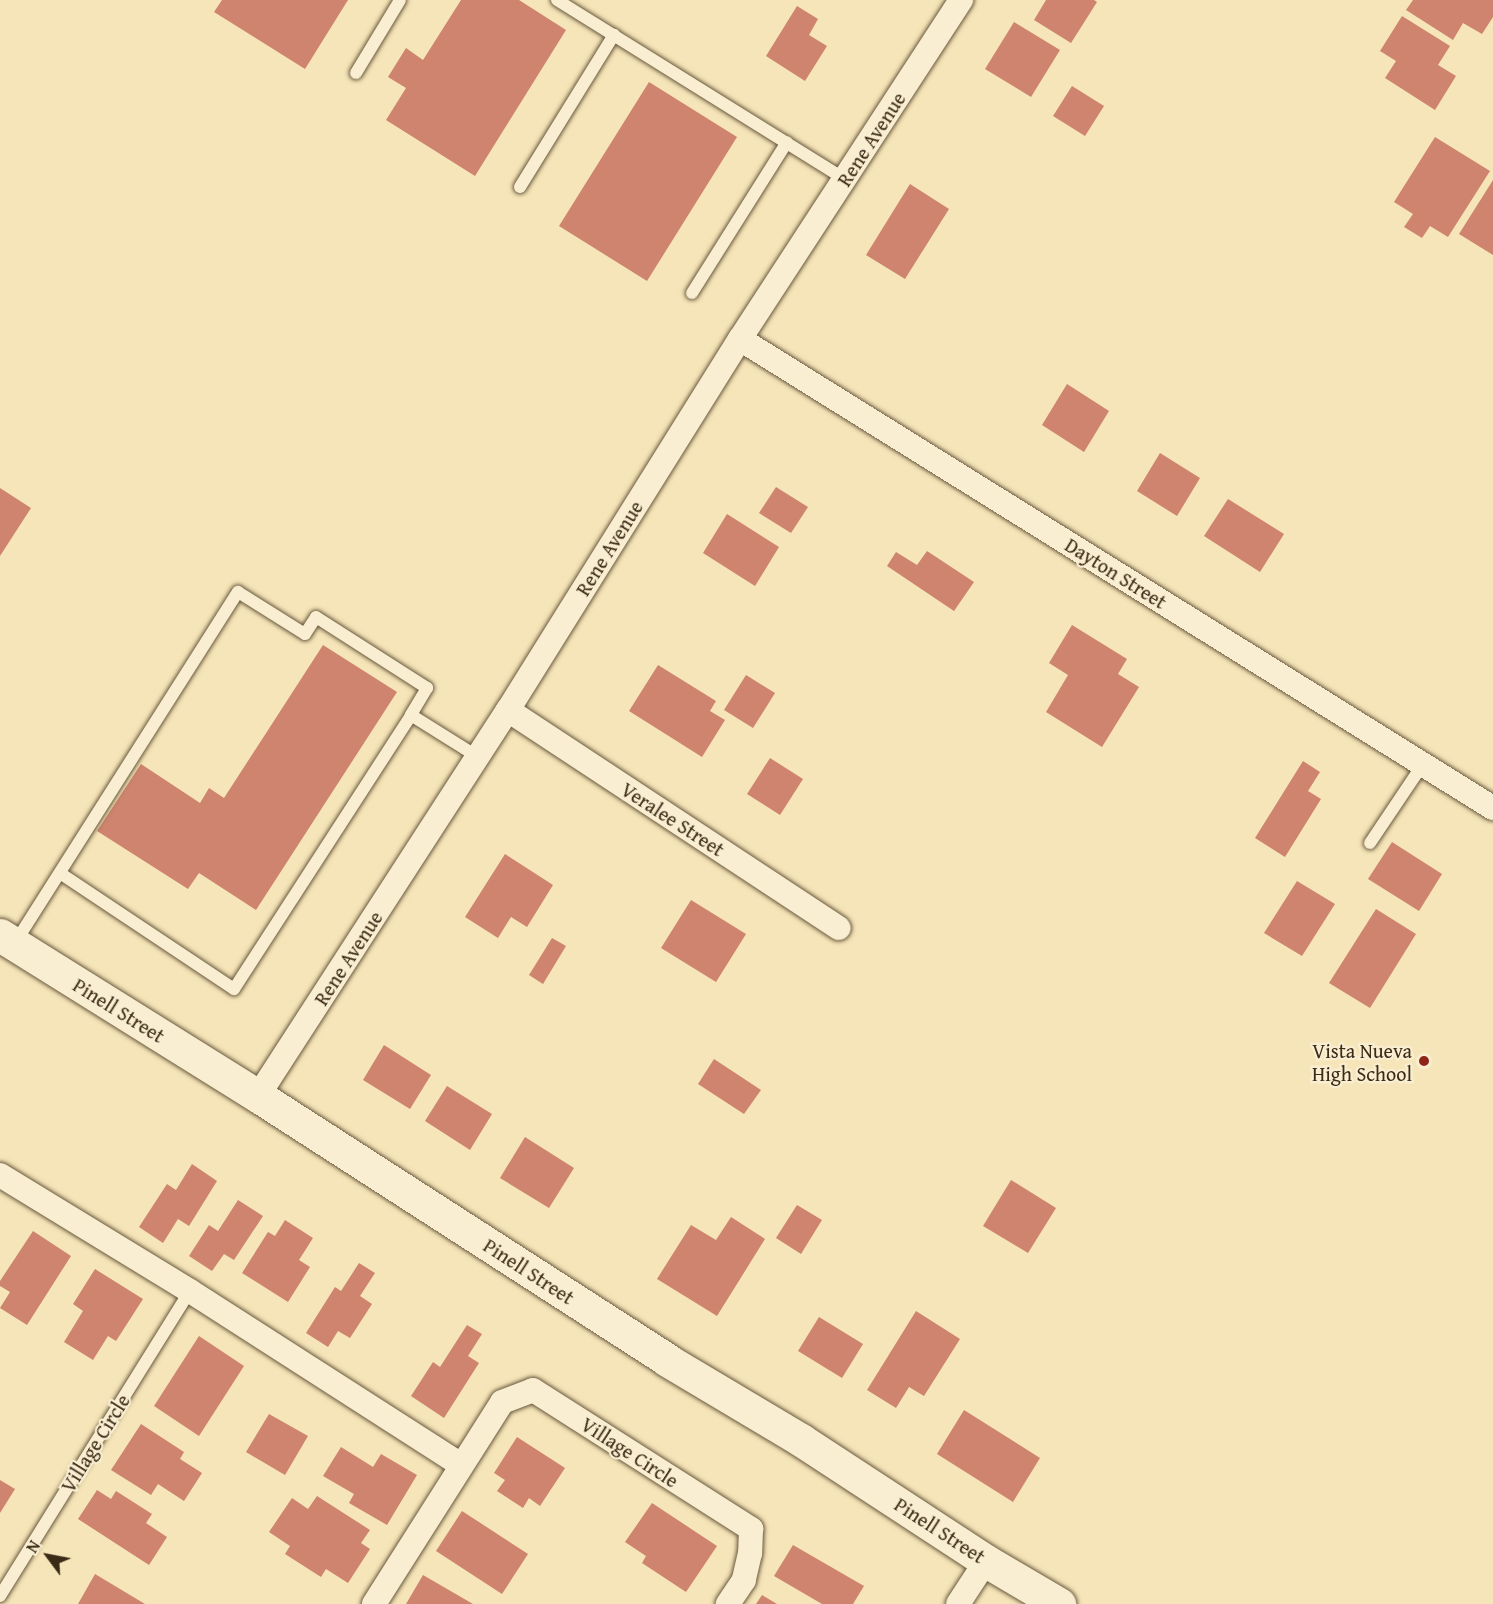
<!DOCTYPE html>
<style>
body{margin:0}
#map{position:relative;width:1493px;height:1604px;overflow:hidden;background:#f6e5b8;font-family:"Gentium Book Plus",serif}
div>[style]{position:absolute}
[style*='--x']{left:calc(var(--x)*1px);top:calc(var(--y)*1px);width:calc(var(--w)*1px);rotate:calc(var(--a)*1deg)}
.building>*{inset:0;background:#ce846e}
.roads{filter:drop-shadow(0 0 2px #69593e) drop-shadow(0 0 2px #69593e)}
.lane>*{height:12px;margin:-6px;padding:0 6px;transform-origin:6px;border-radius:6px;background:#f9eed1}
.street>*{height:24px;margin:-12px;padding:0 12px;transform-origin:12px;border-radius:12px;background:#f9eed1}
.secondary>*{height:33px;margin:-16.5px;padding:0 16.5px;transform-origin:16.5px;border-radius:16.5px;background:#f9eed1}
.dots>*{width:16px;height:16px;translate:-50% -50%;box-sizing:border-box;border:3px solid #f9eed1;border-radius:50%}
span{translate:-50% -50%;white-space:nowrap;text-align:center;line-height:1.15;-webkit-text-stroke:4.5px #f9eed1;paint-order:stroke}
.street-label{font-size:20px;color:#3a2a16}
.poi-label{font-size:20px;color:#3a2a16}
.right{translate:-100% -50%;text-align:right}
.north{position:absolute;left:18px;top:1526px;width:60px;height:60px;-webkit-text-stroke:4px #f9eed1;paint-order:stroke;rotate:302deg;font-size:16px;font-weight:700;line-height:24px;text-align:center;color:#3a2a16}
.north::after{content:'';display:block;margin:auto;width:21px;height:27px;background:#3a2a16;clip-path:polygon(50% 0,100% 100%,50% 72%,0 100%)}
</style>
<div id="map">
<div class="building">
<div style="clip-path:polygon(222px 0,348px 0,305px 69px,214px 12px)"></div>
<div style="clip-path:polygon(461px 0,519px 0,566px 30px,475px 176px,386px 120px,406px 88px,388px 77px,406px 48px,423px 60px)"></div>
<div style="clip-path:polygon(1046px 0,1094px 0,1097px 2px,1071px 43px,1034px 20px)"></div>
<div style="clip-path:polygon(1413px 0,1493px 0,1493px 17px,1482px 34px,1463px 23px,1453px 40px,1406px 10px)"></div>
<div style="clip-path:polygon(797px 6px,818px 19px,809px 35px,827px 46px,805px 81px,766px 56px)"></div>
<div style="clip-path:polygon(1402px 16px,1450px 46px,1438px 65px,1456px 76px,1435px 110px,1385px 78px,1396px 61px,1380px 51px)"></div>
<div style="clip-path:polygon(1014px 22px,1060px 50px,1031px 97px,985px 69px)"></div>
<div style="clip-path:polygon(649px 82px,737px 137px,647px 281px,559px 226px)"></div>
<div style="clip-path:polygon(1072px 86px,1104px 106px,1085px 136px,1053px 116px)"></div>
<div style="clip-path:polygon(1435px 137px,1490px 171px,1448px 237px,1430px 226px,1422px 238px,1404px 227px,1413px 214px,1394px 202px)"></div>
<div style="clip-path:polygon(1493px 180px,1493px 255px,1459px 234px)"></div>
<div style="clip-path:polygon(910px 184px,949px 209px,905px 279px,866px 255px)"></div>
<div style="clip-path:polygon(1067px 384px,1109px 411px,1084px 452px,1042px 425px)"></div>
<div style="clip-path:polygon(1160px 453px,1200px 478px,1177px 516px,1137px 491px)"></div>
<div style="clip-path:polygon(776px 487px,808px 507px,791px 533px,759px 513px)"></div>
<div style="clip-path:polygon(0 488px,31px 508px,0 556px)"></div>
<div style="clip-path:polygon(1228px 499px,1284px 534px,1260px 572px,1204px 536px)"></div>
<div style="clip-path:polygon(727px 514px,779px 547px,755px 586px,703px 553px)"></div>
<div style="clip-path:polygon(927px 551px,974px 582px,954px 611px,887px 566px,896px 552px,917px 565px)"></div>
<div style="clip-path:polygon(1072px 625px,1127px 659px,1118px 674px,1139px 687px,1102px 747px,1046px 712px,1068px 675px,1049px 663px)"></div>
<div style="clip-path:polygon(323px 645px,397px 692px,256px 910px,199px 873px,188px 889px,97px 831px,141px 764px,200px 803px,209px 788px,224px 798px)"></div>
<div style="clip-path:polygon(658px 665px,716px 701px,710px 711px,725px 720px,702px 757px,629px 711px)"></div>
<div style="clip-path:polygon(746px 675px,775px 693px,753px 728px,724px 710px)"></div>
<div style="clip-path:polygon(770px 758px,803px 779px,780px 815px,747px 794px)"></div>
<div style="clip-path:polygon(1303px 761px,1320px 772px,1308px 791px,1321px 799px,1285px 857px,1255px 838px)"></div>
<div style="clip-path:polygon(1392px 842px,1442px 874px,1419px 911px,1368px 879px)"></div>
<div style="clip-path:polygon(505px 854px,553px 885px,527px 927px,511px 917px,498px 938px,465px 917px)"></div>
<div style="clip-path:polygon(1297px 881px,1335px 904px,1302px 956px,1264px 933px)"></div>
<div style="clip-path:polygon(691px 900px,746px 934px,716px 982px,661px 948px)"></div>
<div style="clip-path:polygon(1376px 909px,1416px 934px,1370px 1008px,1329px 983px)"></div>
<div style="clip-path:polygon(552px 938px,566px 946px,543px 984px,529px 975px)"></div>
<div style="clip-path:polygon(384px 1045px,431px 1075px,410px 1109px,363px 1080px)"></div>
<div style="clip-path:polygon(714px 1059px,761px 1090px,744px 1114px,698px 1084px)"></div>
<div style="clip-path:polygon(447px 1086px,492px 1114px,470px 1150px,425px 1121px)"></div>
<div style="clip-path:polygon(525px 1137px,574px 1168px,549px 1208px,500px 1178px)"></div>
<div style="clip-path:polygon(192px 1164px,217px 1181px,189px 1226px,178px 1219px,163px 1243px,139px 1227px,167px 1184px,176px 1190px)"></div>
<div style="clip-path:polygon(1011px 1180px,1056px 1208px,1028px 1253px,983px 1226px)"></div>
<div style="clip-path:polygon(238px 1200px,263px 1216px,234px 1260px,224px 1254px,212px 1271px,189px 1256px,209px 1225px,218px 1231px)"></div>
<div style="clip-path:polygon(797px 1205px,822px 1220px,801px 1254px,776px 1238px)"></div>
<div style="clip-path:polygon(731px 1217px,765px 1239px,717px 1316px,657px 1279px,691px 1225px,716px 1240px)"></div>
<div style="clip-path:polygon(285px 1220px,313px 1238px,299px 1260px,310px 1267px,288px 1302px,242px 1273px,268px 1232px,275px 1236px)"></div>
<div style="clip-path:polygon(33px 1231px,71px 1256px,27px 1325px,0 1308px,10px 1292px,0 1286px,0 1281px)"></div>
<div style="clip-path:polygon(359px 1263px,375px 1273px,360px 1296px,372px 1304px,350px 1338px,338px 1331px,328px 1347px,306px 1333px,335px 1287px,341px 1291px)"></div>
<div style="clip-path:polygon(95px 1269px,143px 1299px,116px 1341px,108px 1336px,93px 1360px,64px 1342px,83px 1311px,73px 1304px)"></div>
<div style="clip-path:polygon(916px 1311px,960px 1339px,924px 1396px,909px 1387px,896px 1408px,867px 1390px)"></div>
<div style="clip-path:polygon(819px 1317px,863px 1344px,842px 1378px,798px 1351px)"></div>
<div style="clip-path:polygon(467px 1325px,482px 1334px,468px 1356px,479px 1363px,444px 1418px,411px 1396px,433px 1362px,440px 1367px)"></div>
<div style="clip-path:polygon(199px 1336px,244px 1366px,199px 1436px,154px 1406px)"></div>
<div style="clip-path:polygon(964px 1410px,1040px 1458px,1013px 1502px,937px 1454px)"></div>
<div style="clip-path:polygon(269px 1414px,308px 1436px,285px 1475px,246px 1452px)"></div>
<div style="clip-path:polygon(141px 1424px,184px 1452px,180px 1459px,202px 1473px,184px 1501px,158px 1484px,151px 1495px,111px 1470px)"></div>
<div style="clip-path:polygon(517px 1437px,565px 1468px,540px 1506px,529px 1498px,523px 1508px,497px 1491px,505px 1480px,494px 1473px)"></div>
<div style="clip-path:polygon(341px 1447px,373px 1467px,381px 1454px,417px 1475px,387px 1525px,349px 1503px,354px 1494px,323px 1476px)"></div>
<div style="clip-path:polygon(0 1480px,15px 1489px,0 1513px)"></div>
<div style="clip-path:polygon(97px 1490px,111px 1499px,116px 1491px,152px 1514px,146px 1523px,167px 1537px,149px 1565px,78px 1519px)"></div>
<div style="clip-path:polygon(317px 1496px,370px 1530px,361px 1543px,370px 1549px,348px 1583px,326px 1569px,321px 1577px,285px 1554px,290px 1546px,269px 1532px,292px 1498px,308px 1509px)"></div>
<div style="clip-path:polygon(652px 1503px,717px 1546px,686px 1592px,642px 1563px,646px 1556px,625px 1542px)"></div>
<div style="clip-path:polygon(462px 1511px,528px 1554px,502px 1594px,436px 1551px)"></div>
<div style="clip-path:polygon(793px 1545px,864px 1586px,853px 1604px,822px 1604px,774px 1576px)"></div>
<div style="clip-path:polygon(95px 1574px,145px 1604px,78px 1604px)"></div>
<div style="clip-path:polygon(423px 1575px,473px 1604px,406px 1604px)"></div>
<div style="clip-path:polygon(762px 1595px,777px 1604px,756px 1604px)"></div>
</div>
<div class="roads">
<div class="lane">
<div style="--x:557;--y:0;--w:339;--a:31.9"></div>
<div style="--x:356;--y:73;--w:85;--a:-58.9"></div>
<div style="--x:520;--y:187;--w:179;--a:-58.3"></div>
<div style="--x:692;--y:293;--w:178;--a:-57.8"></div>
<div style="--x:1370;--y:843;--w:95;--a:-56.1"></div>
<div style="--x:60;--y:873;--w:209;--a:33.7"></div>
<div style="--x:234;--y:989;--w:326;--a:-57.1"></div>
<div style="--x:15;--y:943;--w:416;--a:-57.6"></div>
<div style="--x:238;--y:592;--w:79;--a:32.1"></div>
<div style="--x:305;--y:634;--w:20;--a:-57"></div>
<div style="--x:316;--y:617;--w:132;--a:32.6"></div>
<div style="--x:427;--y:688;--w:31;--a:121"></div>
<div style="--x:411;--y:715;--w:79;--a:32.1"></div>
<div style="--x:0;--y:1596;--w:359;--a:-58.1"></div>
</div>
<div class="street">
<div style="--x:740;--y:339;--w:887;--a:31.92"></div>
<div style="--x:508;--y:710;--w:396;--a:33.4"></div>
<div style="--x:258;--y:1096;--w:460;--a:-57.1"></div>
<div style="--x:508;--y:710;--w:438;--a:-58"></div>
<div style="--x:740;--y:339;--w:405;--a:-56.9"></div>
<div style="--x:0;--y:1175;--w:223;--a:31.4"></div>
<div style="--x:190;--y:1291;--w:322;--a:32.7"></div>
<div style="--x:374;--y:1604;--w:239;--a:-57.6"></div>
<div style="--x:502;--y:1402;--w:33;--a:-21"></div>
<div style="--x:533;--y:1390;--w:259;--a:32.5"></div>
<div style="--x:751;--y:1529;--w:24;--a:92"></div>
<div style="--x:750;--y:1553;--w:28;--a:103"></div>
<div style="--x:744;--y:1580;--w:29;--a:124"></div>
<div style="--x:958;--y:1604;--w:51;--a:-56.9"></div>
</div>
<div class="secondary">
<div style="--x:0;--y:935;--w:304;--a:32"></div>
<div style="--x:258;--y:1096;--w:487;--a:32.8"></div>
<div style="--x:667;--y:1360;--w:156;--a:30.8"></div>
<div style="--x:801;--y:1440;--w:221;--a:33.2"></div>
<div style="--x:986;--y:1561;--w:85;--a:30.5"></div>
</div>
</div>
<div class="dots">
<div style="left:1424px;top:1061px;background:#8f2418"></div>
</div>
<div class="street-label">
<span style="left:871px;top:139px;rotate:-57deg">Rene Avenue</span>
<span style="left:609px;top:548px;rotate:-58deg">Rene Avenue</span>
<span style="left:1116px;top:573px;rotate:32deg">Dayton Street</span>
<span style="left:673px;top:819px;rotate:33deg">Veralee Street</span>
<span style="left:348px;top:958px;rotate:-57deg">Rene Avenue</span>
<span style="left:119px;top:1010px;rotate:32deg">Pinell Street</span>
<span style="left:529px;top:1271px;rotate:33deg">Pinell Street</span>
<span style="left:95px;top:1443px;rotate:-58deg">Village Circle</span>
<span style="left:630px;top:1452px;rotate:33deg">Village Circle</span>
<span style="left:940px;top:1530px;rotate:33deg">Pinell Street</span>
</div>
<div class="poi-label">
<span class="right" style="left:1412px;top:1062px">Vista Nueva<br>High School</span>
</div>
<div class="north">N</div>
</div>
